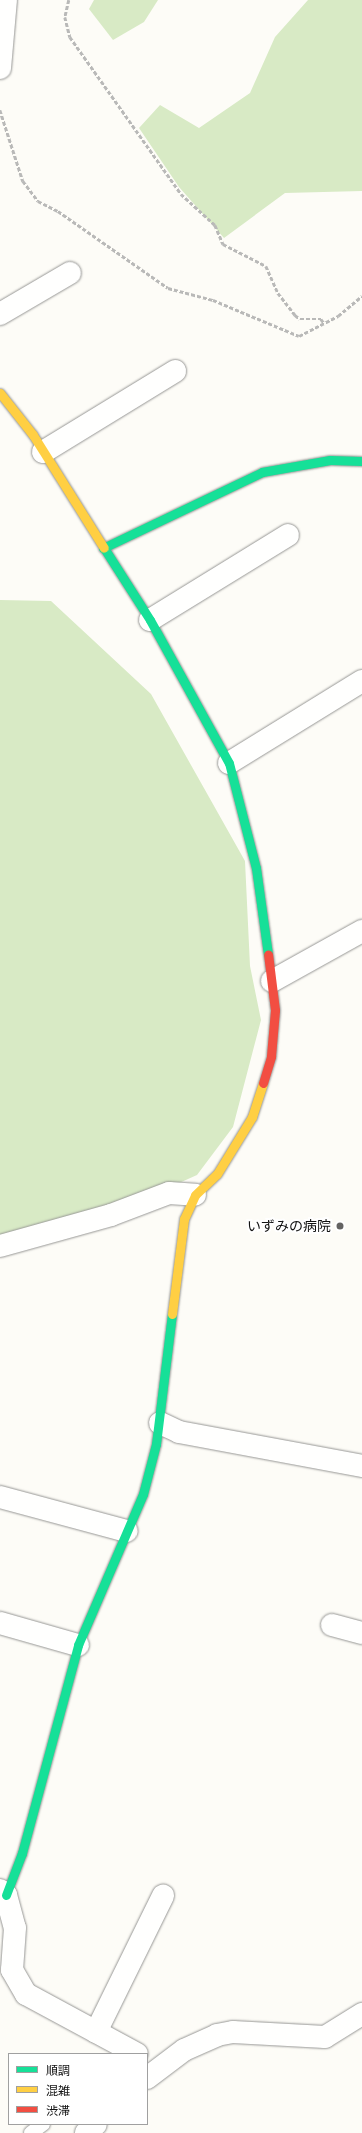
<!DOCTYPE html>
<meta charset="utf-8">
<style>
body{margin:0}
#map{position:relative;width:362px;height:2133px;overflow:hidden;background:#fdfcf7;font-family:Lora,"Noto Sans JP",serif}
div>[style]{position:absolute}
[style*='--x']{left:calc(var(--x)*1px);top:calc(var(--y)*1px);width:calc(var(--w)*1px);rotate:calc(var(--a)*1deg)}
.forest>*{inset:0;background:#d8eac5}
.path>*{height:2.5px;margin-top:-1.25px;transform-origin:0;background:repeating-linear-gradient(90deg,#b9b9b8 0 4px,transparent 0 6px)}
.roads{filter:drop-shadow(0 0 1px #979795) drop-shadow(0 0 1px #979795)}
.lane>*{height:14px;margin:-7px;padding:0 7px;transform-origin:7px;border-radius:7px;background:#fffffe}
.street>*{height:22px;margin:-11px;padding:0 11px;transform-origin:11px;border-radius:11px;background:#fffffe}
.fast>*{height:9px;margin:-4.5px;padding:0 4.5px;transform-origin:4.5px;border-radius:4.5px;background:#16e098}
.slow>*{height:9px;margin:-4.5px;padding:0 4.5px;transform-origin:4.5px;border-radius:4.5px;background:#ffcf43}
.jam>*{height:9px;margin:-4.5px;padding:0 4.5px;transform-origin:4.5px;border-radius:4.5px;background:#f24e42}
.dots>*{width:11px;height:11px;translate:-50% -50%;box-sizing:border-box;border:2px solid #fff;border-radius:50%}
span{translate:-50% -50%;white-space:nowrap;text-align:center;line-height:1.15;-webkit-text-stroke:4px #fff;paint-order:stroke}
.poi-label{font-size:14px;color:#111}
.right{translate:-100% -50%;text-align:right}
.legend{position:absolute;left:8px;top:2053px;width:140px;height:72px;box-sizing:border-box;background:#fff;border:1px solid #a0a0a0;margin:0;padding:5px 7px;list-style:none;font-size:12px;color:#111}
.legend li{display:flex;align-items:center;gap:8px;height:20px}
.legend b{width:20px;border:1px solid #a0a0a0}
</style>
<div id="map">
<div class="forest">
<div style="clip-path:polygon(94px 0,158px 0,144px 22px,113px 40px,89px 9px)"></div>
<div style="clip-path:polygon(308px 0,362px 0,362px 191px,285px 193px,224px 238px,179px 187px,139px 128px,160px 105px,199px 128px,250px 93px,275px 37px)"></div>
<div style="clip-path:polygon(0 600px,51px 601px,151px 694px,245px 861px,250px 966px,261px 1020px,233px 1127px,197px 1175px,141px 1200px,0 1238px)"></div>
</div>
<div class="path">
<div style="--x:69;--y:0;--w:17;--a:103"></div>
<div style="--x:65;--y:17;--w:21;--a:76"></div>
<div style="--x:70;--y:37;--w:192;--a:54.7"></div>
<div style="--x:181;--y:194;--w:46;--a:42.4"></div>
<div style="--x:215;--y:225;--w:21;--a:67"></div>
<div style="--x:223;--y:244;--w:48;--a:27.1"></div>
<div style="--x:266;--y:266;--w:30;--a:66"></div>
<div style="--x:278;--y:293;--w:28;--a:52"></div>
<div style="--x:295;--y:315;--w:6;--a:39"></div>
<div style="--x:300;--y:319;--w:21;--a:0"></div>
<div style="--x:321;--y:319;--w:5;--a:53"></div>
<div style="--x:0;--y:110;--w:75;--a:72.1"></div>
<div style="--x:23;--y:181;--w:25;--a:53"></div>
<div style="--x:38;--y:201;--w:22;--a:27"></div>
<div style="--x:58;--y:211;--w:134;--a:35"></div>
<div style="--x:168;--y:288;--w:47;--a:14.9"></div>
<div style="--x:213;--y:300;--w:93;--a:22.7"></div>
<div style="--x:299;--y:336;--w:44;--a:-27.1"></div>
<div style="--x:338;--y:316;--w:31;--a:-40"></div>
</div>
<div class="roads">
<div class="lane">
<div style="--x:31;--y:2133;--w:15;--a:-37"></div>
</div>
<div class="street">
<div style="--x:0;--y:68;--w:68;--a:-85"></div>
<div style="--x:0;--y:314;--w:81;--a:-30.4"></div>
<div style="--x:43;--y:452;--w:155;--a:-31.5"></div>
<div style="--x:150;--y:620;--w:162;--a:-31.6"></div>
<div style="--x:229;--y:763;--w:156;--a:-31.7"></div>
<div style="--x:272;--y:981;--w:103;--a:-29.1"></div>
<div style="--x:0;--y:1246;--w:115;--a:-15.6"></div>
<div style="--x:111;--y:1215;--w:62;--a:-20.8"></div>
<div style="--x:169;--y:1193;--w:26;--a:4"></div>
<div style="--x:160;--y:1423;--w:21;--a:25"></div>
<div style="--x:179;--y:1432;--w:186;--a:10.5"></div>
<div style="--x:0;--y:1497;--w:131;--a:15"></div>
<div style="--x:0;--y:1623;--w:81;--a:15.8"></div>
<div style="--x:332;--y:1625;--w:31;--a:15"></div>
<div style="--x:0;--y:1890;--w:8;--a:40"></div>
<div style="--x:6;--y:1895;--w:34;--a:75"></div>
<div style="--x:15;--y:1928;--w:42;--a:94.1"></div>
<div style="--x:12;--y:1970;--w:28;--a:60"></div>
<div style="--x:26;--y:1994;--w:126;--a:28.4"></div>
<div style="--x:96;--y:2032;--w:152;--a:-63.8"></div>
<div style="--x:147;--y:2078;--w:46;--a:-37.1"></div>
<div style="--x:184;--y:2050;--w:36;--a:-24"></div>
<div style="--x:217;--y:2035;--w:16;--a:-11"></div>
<div style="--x:233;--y:2032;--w:92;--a:3.1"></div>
<div style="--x:325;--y:2037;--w:44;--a:-31.9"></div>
<div style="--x:86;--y:2133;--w:13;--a:-42"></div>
</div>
<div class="fast">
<div style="--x:103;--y:548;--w:176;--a:-25.5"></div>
<div style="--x:262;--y:472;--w:69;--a:-10"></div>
<div style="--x:330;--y:460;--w:32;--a:2"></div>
<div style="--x:104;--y:548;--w:85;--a:57.4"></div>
<div style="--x:150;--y:620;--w:163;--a:61.1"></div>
<div style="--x:229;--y:763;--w:108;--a:75.6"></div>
<div style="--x:256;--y:868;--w:87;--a:82.1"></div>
<div style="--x:6;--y:1895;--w:45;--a:-69.1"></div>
<div style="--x:22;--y:1853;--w:215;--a:-74.9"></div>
<div style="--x:78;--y:1645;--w:164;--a:-66.7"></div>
<div style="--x:143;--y:1494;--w:52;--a:-75.4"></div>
<div style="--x:156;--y:1444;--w:131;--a:-83"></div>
</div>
<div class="slow">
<div style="--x:0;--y:393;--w:53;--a:51.8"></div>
<div style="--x:33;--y:435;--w:133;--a:57.9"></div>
<div style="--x:172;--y:1314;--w:96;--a:-82.8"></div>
<div style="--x:184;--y:1219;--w:26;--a:-65"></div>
<div style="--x:195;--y:1195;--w:30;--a:-44"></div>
<div style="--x:217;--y:1174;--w:67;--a:-58.4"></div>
<div style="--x:252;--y:1117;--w:36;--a:-72"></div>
</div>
<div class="jam">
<div style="--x:263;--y:1083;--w:28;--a:-73"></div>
<div style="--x:271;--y:1056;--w:46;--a:-85"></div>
<div style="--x:275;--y:1010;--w:56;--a:-97.1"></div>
</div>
</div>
<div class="dots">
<div style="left:340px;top:1226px;background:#646362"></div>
</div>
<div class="poi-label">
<span class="right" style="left:331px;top:1226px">いずみの病院</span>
</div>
<ul class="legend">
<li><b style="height:5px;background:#16e098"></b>順調</li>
<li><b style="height:5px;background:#ffcf43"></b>混雑</li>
<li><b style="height:5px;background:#f24e42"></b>渋滞</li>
</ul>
</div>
